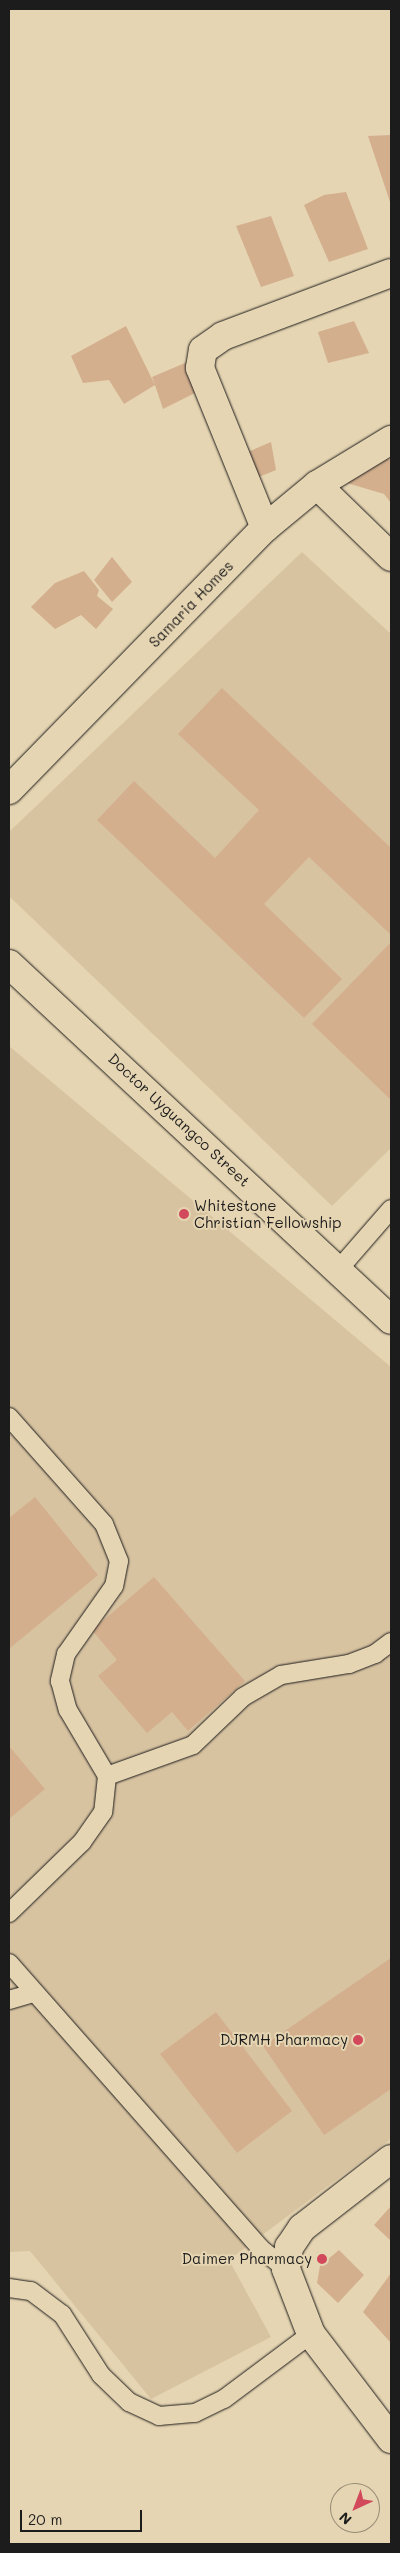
<!DOCTYPE html>
<style>
body{margin:0}
#map{position:relative;width:400px;height:2553px;overflow:hidden;background:#e6d5b2;font-family:Mali,sans-serif}
div>[style]{position:absolute}
[style*='--x']{left:calc(var(--x)*1px);top:calc(var(--y)*1px);width:calc(var(--w)*1px);rotate:calc(var(--a)*1deg)}
.built>*{inset:0;background:#d8c3a1}
.building>*{inset:0;background:#d3af8e}
.roads{filter:drop-shadow(0 0 1px #1c1c1c) drop-shadow(0 0 1px #1c1c1c)}
.service>*{height:18px;margin:-9px;padding:0 9px;transform-origin:9px;border-radius:9px;background:#e6d5b2}
.minor>*{height:28px;margin:-14px;padding:0 14px;transform-origin:14px;border-radius:14px;background:#e6d5b2}
.secondary>*{height:28px;margin:-14px;padding:0 14px;transform-origin:14px;border-radius:14px;background:#e6d5b2}
.dots>*{width:14px;height:14px;translate:-50% -50%;box-sizing:border-box;border:2px solid #e6d5b2;border-radius:50%}
span{translate:-50% -50%;white-space:nowrap;text-align:center;line-height:1.15;-webkit-text-stroke:4px #e6d5b2;paint-order:stroke}
.street-label{font-size:15px;color:#1c1c1c}
.poi-label{font-size:15px;color:#1c1c1c}
.left{translate:0 -50%;text-align:left}
.right{translate:-100% -50%;text-align:right}
.frame{position:absolute;inset:0;border:10px solid #1c1c1c;pointer-events:none}
.north{position:absolute;left:330px;top:2483px;width:50px;height:50px;box-sizing:border-box;background:#e6d5b2;border:1px solid #958b76;border-radius:50%;rotate:223deg;font-size:14px;font-weight:700;line-height:20px;text-align:center;color:#1c1c1c}
.north::after{content:'';display:block;margin:auto;width:18px;height:22px;background:#d1495b;clip-path:polygon(50% 0,100% 100%,50% 72%,0 100%)}
.scale{position:absolute;left:20px;top:2510px;width:122px;height:22px;box-sizing:border-box;border:2px solid #1c1c1c;border-top:0;padding-left:6px;font-size:15px;line-height:18px;white-space:nowrap;color:#1c1c1c;-webkit-text-stroke:4px #e6d5b2;paint-order:stroke}
</style>
<div id="map">
<div class="built">
<div style="clip-path:polygon(302px 552px,391px 634px,391px 1148px,332px 1206px,9px 896px,9px 832px)"></div>
<div style="clip-path:polygon(9px 1046px,391px 1367px,391px 2139px,229px 2260px,271px 2337px,151px 2399px,30px 2251px,9px 2252px)"></div>
</div>
<div class="building">
<div style="clip-path:polygon(391px 135px,391px 205px,368px 136px)"></div>
<div style="clip-path:polygon(346px 192px,368px 249px,329px 262px,304px 205px,324px 195px)"></div>
<div style="clip-path:polygon(271px 216px,294px 276px,261px 287px,236px 226px)"></div>
<div style="clip-path:polygon(354px 321px,369px 353px,328px 363px,318px 332px)"></div>
<div style="clip-path:polygon(126px 326px,155px 385px,152px 377px,192px 360px,201px 390px,163px 409px,155px 385px,124px 404px,109px 380px,83px 383px,71px 356px)"></div>
<div style="clip-path:polygon(271px 442px,276px 470px,254px 479px,241px 455px)"></div>
<div style="clip-path:polygon(385px 454px,391px 462px,391px 503px,384px 494px,337px 480px)"></div>
<div style="clip-path:polygon(112px 557px,132px 582px,112px 602px,94px 580px)"></div>
<div style="clip-path:polygon(84px 571px,99px 590px,97px 596px,113px 609px,96px 629px,81px 615px,55px 629px,31px 607px,55px 583px)"></div>
<div style="clip-path:polygon(222px 688px,391px 848px,391px 935px,309px 857px,264px 904px,342px 979px,304px 1018px,97px 820px,134px 781px,215px 858px,259px 810px,178px 734px)"></div>
<div style="clip-path:polygon(391px 942px,391px 1100px,312px 1024px)"></div>
<div style="clip-path:polygon(35px 1497px,98px 1575px,9px 1649px,9px 1518px)"></div>
<div style="clip-path:polygon(154px 1577px,245px 1681px,188px 1731px,172px 1712px,147px 1733px,98px 1676px,117px 1660px,92px 1630px)"></div>
<div style="clip-path:polygon(9px 1746px,45px 1789px,9px 1819px)"></div>
<div style="clip-path:polygon(391px 1958px,391px 2089px,324px 2135px,263px 2046px)"></div>
<div style="clip-path:polygon(216px 2012px,292px 2111px,237px 2153px,160px 2054px)"></div>
<div style="clip-path:polygon(391px 2206px,391px 2241px,374px 2225px)"></div>
<div style="clip-path:polygon(339px 2250px,364px 2275px,338px 2303px,317px 2283px,320px 2266px)"></div>
<div style="clip-path:polygon(391px 2273px,391px 2343px,363px 2312px)"></div>
</div>
<div class="roads">
<div class="service">
<div style="--x:338;--y:1270;--w:81;--a:-49"></div>
<div style="--x:9;--y:1417;--w:143;--a:48.4"></div>
<div style="--x:104;--y:1524;--w:40;--a:68"></div>
<div style="--x:119;--y:1561;--w:25;--a:101"></div>
<div style="--x:114;--y:1586;--w:83;--a:125.2"></div>
<div style="--x:66;--y:1654;--w:28;--a:103"></div>
<div style="--x:60;--y:1681;--w:30;--a:75"></div>
<div style="--x:68;--y:1710;--w:77;--a:59.4"></div>
<div style="--x:107;--y:1776;--w:36;--a:96"></div>
<div style="--x:103;--y:1812;--w:37;--a:125"></div>
<div style="--x:82;--y:1842;--w:102;--a:135.8"></div>
<div style="--x:107;--y:1776;--w:91;--a:-19.8"></div>
<div style="--x:193;--y:1745;--w:69;--a:-43.8"></div>
<div style="--x:243;--y:1697;--w:44;--a:-30.1"></div>
<div style="--x:281;--y:1675;--w:69;--a:-9.2"></div>
<div style="--x:349;--y:1664;--w:28;--a:-21"></div>
<div style="--x:375;--y:1654;--w:20;--a:-37"></div>
<div style="--x:9;--y:1963;--w:380;--a:48.6"></div>
<div style="--x:260;--y:2248;--w:33;--a:39"></div>
<div style="--x:9;--y:2000;--w:25;--a:-16"></div>
<div style="--x:9;--y:2288;--w:22;--a:8"></div>
<div style="--x:31;--y:2291;--w:39;--a:37"></div>
<div style="--x:62;--y:2314;--w:72;--a:57.4"></div>
<div style="--x:101;--y:2375;--w:39;--a:44"></div>
<div style="--x:129;--y:2402;--w:33;--a:25"></div>
<div style="--x:159;--y:2416;--w:36;--a:-5"></div>
<div style="--x:195;--y:2413;--w:32;--a:-26"></div>
<div style="--x:224;--y:2399;--w:109;--a:-36.8"></div>
</div>
<div class="minor">
<div style="--x:317;--y:485;--w:103;--a:44.2"></div>
<div style="--x:265;--y:528;--w:173;--a:-112.1"></div>
<div style="--x:200;--y:368;--w:18;--a:-81"></div>
<div style="--x:203;--y:350;--w:24;--a:-35"></div>
<div style="--x:223;--y:336;--w:179;--a:-20.6"></div>
<div style="--x:9;--y:790;--w:366;--a:-45.7"></div>
<div style="--x:265;--y:528;--w:67;--a:-39.6"></div>
<div style="--x:317;--y:485;--w:87;--a:-31.3"></div>
</div>
<div class="secondary">
<div style="--x:9;--y:964;--w:522;--a:42.98"></div>
<div style="--x:391;--y:2159;--w:113;--a:142.2"></div>
<div style="--x:302;--y:2228;--w:23;--a:124"></div>
<div style="--x:289;--y:2247;--w:22;--a:98"></div>
<div style="--x:286;--y:2269;--w:70;--a:69"></div>
<div style="--x:311;--y:2334;--w:132;--a:52.7"></div>
</div>
</div>
<div class="dots">
<div style="left:184px;top:1214px;background:#d1495b"></div>
<div style="left:358px;top:2040px;background:#d1495b"></div>
<div style="left:322px;top:2259px;background:#d1495b"></div>
</div>
<div class="street-label">
<span style="left:191px;top:604px;rotate:-46deg">Samaria Homes</span>
<span style="left:179px;top:1120px;rotate:43deg">Doctor Uyguangco Street</span>
</div>
<div class="poi-label">
<span class="left" style="left:194px;top:1214px">Whitestone<br>Christian Fellowship</span>
<span class="right" style="left:348px;top:2040px">DJRMH Pharmacy</span>
<span class="right" style="left:312px;top:2259px">Daimer Pharmacy</span>
</div>
<div class="frame"></div>
<div class="north">N</div>
<div class="scale">20 m</div>
</div>
